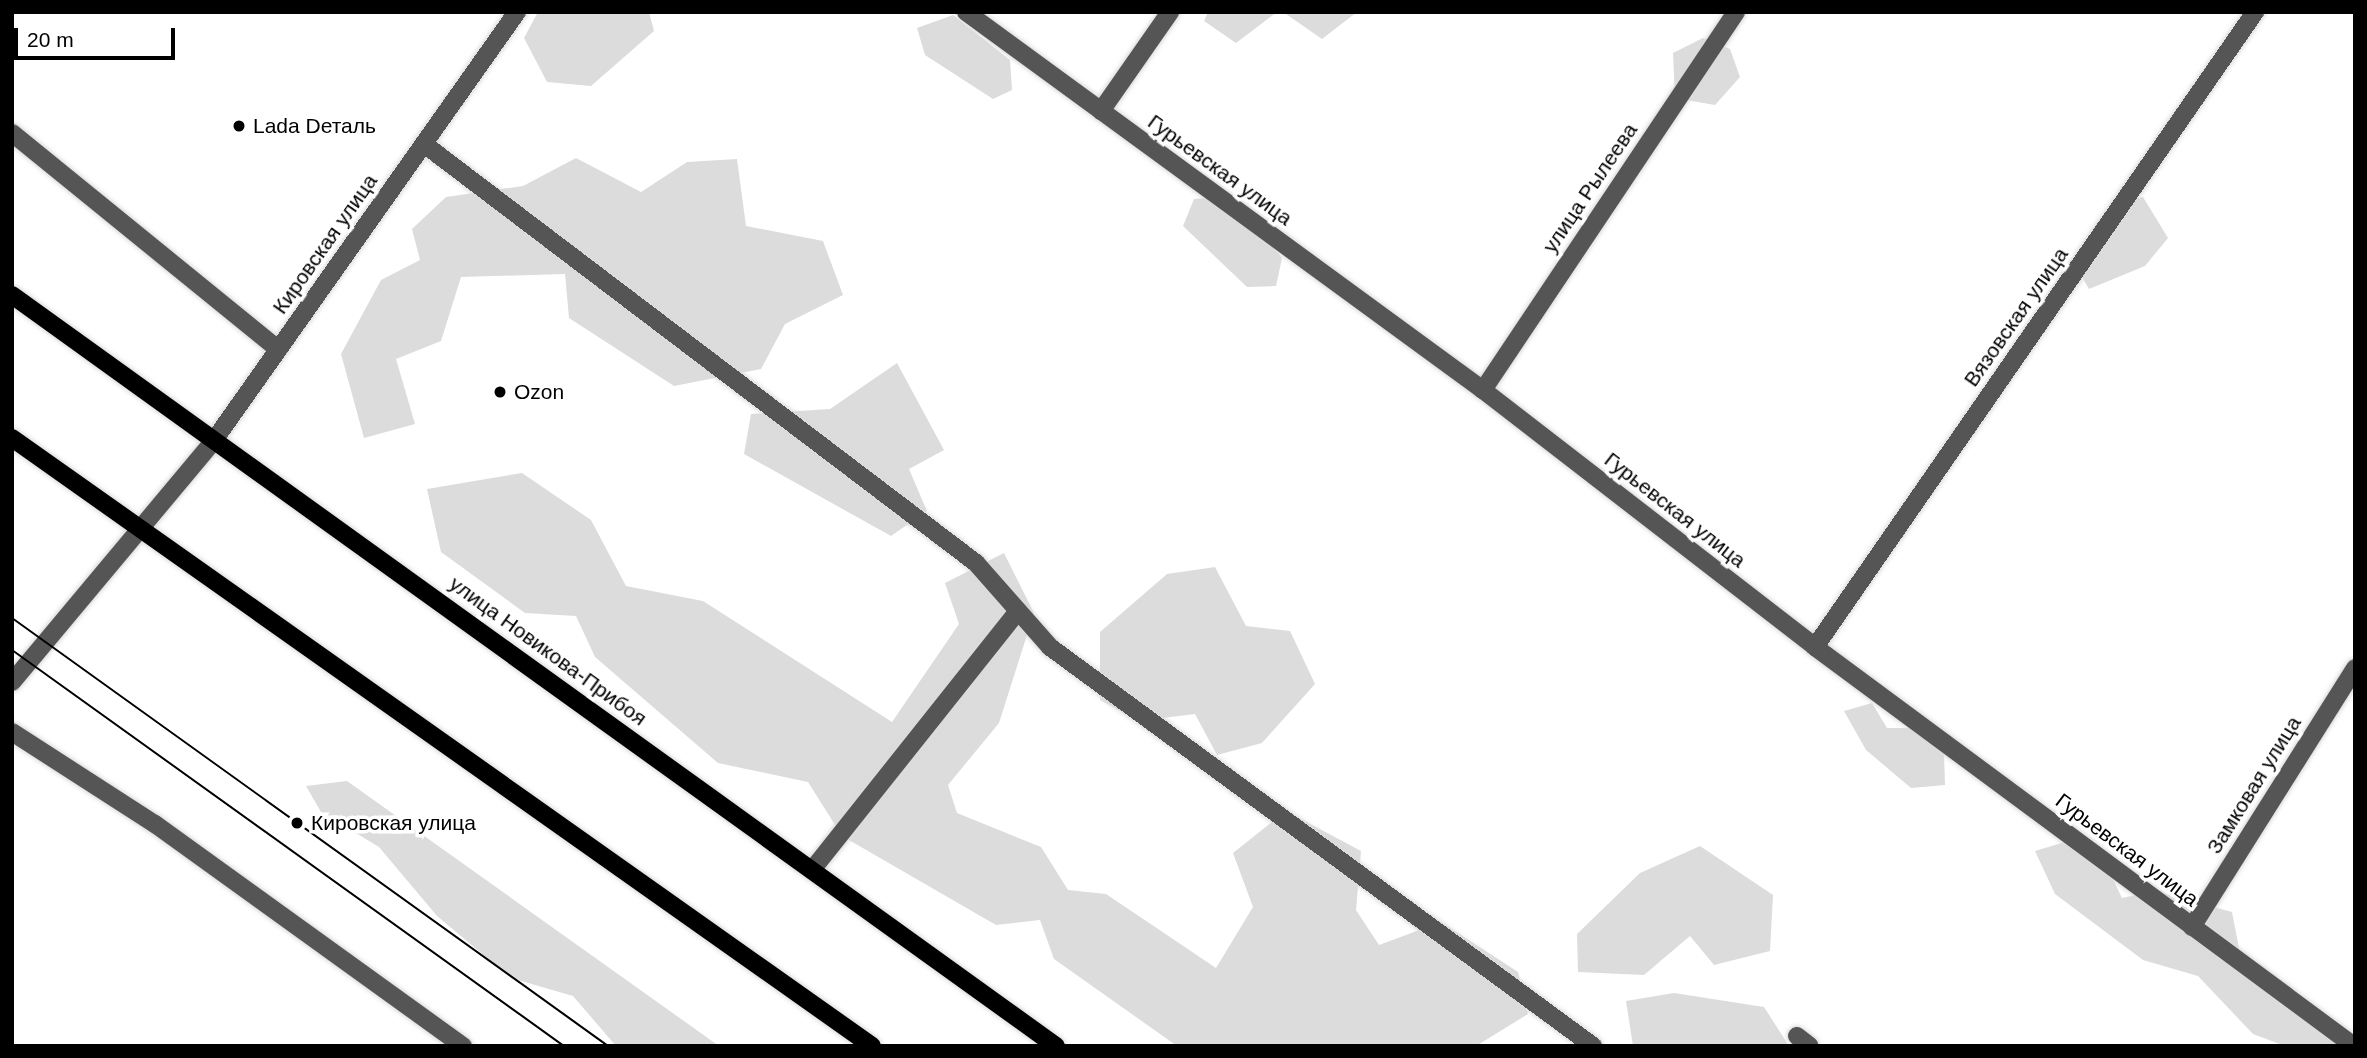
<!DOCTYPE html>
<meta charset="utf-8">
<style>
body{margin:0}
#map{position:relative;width:2367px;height:1058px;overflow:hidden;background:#fff;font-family:Helvetica,sans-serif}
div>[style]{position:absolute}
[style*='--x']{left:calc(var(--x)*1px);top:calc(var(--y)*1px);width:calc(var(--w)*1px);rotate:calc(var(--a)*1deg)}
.green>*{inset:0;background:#dcdcdc}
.roads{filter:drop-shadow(0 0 2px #dbdbdb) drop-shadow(0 0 2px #dbdbdb)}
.minor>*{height:18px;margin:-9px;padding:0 9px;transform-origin:9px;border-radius:9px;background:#555}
.major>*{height:18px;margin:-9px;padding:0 9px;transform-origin:9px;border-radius:9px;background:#000}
.tram>*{height:2px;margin:-1px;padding:0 1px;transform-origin:1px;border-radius:1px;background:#000}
.dots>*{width:19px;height:19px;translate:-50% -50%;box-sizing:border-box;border:4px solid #fff;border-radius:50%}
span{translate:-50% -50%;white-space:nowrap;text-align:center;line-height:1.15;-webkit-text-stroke:7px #fff;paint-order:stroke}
.poi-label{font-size:21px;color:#000}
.left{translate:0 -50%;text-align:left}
.street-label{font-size:21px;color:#000}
.frame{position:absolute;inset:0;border:14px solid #000;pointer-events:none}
.scale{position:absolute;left:14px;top:28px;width:161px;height:32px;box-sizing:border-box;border:4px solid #000;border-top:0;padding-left:9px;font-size:21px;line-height:24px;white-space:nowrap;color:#000;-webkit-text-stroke:5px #fff;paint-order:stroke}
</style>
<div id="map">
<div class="green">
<div style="clip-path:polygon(538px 12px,649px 12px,654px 31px,591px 86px,547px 82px,524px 38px)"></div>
<div style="clip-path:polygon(1208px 12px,1277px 12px,1236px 43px,1204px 21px)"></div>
<div style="clip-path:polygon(1283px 12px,1357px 12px,1322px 39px)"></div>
<div style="clip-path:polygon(953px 15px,1010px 60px,1012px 90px,993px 99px,925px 55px,917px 28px)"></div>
<div style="clip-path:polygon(1703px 38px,1730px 49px,1740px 77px,1715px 105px,1675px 98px,1673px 53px)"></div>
<div style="clip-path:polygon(576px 158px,641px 192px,687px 162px,737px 159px,746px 226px,823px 241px,843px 295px,785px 324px,761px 369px,674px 386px,569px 318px,565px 274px,461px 277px,441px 341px,396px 359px,415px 424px,364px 438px,341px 354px,381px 280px,420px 260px,412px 229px,446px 197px,523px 186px)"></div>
<div style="clip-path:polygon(1231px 196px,1282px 258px,1276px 286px,1247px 287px,1183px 226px,1194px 199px)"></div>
<div style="clip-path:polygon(2143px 197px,2168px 238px,2145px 266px,2089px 289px,2073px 262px,2117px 203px)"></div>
<div style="clip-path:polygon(897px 363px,944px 450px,909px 469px,927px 511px,891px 536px,744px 454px,751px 414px,830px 409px)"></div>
<div style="clip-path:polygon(522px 473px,591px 520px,626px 586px,703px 601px,892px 722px,959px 624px,945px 583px,1004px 553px,1034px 613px,999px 723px,948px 785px,957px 813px,1041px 847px,1068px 890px,1106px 894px,1216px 968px,1253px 907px,1233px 853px,1286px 811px,1361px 851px,1356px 910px,1379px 945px,1441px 922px,1518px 972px,1528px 1014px,1476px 1046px,1177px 1046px,1054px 959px,1040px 920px,996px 925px,842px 836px,808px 782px,718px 763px,595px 657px,576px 616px,525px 613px,441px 552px,427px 489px)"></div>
<div style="clip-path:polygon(1215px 567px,1246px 626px,1290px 631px,1315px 684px,1262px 743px,1217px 755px,1195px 714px,1139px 721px,1100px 700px,1100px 632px,1167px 574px)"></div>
<div style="clip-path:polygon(1872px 703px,1887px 728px,1911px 728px,1944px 753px,1945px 785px,1911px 788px,1866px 750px,1844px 711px)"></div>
<div style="clip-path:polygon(347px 781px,719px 1046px,616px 1046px,573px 996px,511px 978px,437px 916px,379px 847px,321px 812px,306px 786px)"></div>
<div style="clip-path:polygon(2068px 841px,2110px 873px,2122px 898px,2155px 891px,2232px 912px,2243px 969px,2322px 1034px,2355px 1037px,2355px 1046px,2285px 1046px,2253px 1034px,2198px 976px,2143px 960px,2055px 894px,2035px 851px)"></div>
<div style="clip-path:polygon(1700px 846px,1773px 895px,1770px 951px,1714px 965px,1690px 936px,1644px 975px,1578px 972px,1577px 934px,1640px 873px)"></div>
<div style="clip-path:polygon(1674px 993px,1764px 1007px,1789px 1046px,1633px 1046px,1626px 1001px)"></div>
</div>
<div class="roads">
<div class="minor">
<div style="--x:966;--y:12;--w:640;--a:36.17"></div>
<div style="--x:1483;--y:390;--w:420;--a:37.7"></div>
<div style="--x:1815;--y:647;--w:671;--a:36.51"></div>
<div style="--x:1101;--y:111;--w:121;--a:-55.1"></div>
<div style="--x:12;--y:133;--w:343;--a:39.1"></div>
<div style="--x:424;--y:144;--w:693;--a:37.2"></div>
<div style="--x:976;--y:563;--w:112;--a:48.6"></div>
<div style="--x:1050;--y:647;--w:674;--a:36.31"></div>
<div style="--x:1483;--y:390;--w:455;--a:-56.2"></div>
<div style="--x:1815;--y:647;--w:773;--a:-55.28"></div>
<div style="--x:12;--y:682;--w:317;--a:-50.1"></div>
<div style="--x:215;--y:439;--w:523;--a:-54.73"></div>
<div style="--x:12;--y:732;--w:170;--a:32.8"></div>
<div style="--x:155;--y:824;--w:380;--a:35.8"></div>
<div style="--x:812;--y:870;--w:331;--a:-51.5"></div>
<div style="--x:2192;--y:927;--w:306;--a:-57.8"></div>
<div style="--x:1797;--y:1036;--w:16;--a:38"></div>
</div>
<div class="major">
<div style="--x:12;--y:295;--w:1286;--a:35.73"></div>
<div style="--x:12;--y:438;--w:1053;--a:35.26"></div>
</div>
</div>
<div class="tram">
<div style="--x:12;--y:618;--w:734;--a:35.68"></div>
<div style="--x:12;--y:650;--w:679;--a:35.66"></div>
</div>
<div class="dots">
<div style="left:239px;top:126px;background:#000"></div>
<div style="left:500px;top:392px;background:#000"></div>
<div style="left:297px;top:823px;background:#000"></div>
</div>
<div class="poi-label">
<span class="left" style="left:253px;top:126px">Lada Dеталь</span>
<span class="left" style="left:514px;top:392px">Ozon</span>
<span class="left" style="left:311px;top:823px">Кировская улица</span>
</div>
<div class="street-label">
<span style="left:1220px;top:170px;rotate:36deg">Гурьевская улица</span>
<span style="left:1590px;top:188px;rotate:-56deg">улица Рылеева</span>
<span style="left:325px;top:244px;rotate:-55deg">Кировская улица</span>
<span style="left:2016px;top:317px;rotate:-55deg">Вязовская улица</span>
<span style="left:1675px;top:510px;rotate:38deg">Гурьевская улица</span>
<span style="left:548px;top:651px;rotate:36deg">улица Новикова-Прибоя</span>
<span style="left:2254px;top:785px;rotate:-58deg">Замковая улица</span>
<span style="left:2127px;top:850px;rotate:37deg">Гурьевская улица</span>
</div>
<div class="frame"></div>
<div class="scale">20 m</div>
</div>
